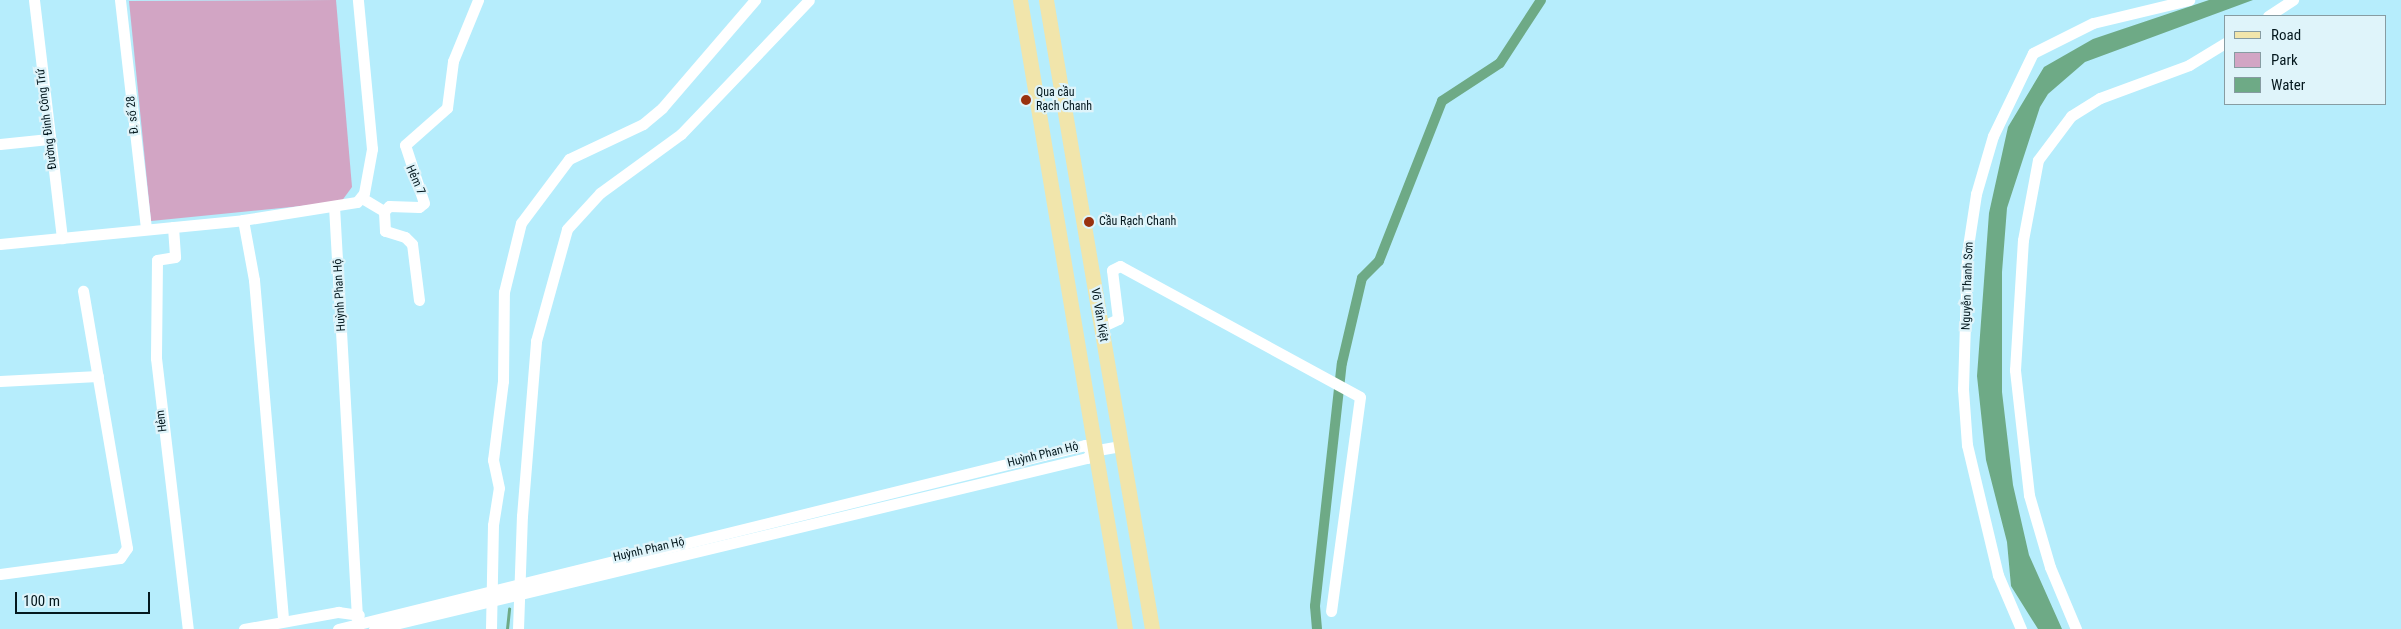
<!DOCTYPE html>
<meta charset="utf-8">
<style>
body{margin:0}
#map{position:relative;width:2401px;height:629px;overflow:hidden;background:#b6edfc;font-family:"Roboto Condensed",sans-serif}
div>[style]{position:absolute}
[style*='--x']{left:calc(var(--x)*1px);top:calc(var(--y)*1px);width:calc(var(--w)*1px);rotate:calc(var(--a)*1deg)}
.green>*{inset:0;background:#d2a5c4}
.water>*{inset:0;background:#6eaa86}
.stream>*{height:2.5px;margin:-1.25px;padding:0 1.25px;transform-origin:1.25px;border-radius:1.25px;background:#6eaa86}
.canal>*{height:10px;margin:-5px;padding:0 5px;transform-origin:5px;border-radius:5px;background:#6eaa86}
.minor>*{height:11px;margin:-5.5px;padding:0 5.5px;transform-origin:5.5px;border-radius:5.5px;background:#fff}
.major>*{height:15px;margin:-7.5px;padding:0 7.5px;transform-origin:7.5px;border-radius:7.5px;background:#f1e5ab}
.dots>*{width:14px;height:14px;translate:-50% -50%;box-sizing:border-box;border:2px solid #dff4fa;border-radius:50%}
span{translate:-50% -50%;white-space:nowrap;text-align:center;line-height:1.15;-webkit-text-stroke:4.5px #dff4fa;paint-order:stroke}
.poi-label{font-size:12px;color:#04181e}
.left{translate:0 -50%;text-align:left}
.street-label{font-size:12px;color:#04181e}
.legend{position:absolute;left:2224px;top:15px;width:162px;height:90px;box-sizing:border-box;background:#dff4fa;border:1px solid #879ca2;margin:0;padding:6px 9px;list-style:none;font-size:15px;color:#04181e}
.legend li{display:flex;align-items:center;gap:10px;height:25px}
.legend b{width:25px;border:1px solid #879ca2}
.scale{position:absolute;left:15px;top:592px;width:135px;height:22px;box-sizing:border-box;border:2px solid #04181e;border-top:0;padding-left:6px;font-size:15px;line-height:18px;white-space:nowrap;color:#04181e;-webkit-text-stroke:4px #dff4fa;paint-order:stroke}
</style>
<div id="map">
<div class="green">
<div style="clip-path:polygon(336px 0,352px 187px,341px 202px,151px 221px,129px 1px)"></div>
</div>
<div class="water">
<div style="clip-path:polygon(2209px 0,2253px 0,2085px 62px,2048px 94px,2040px 107px,2007px 208px,2002px 272px,2002px 392px,2013px 485px,2029px 555px,2062px 629px,2038px 629px,2011px 586px,2007px 542px,1986px 460px,1977px 376px,1989px 213px,2008px 127px,2044px 67px,2093px 39px)"></div>
</div>
<div class="stream">
<div style="--x:507;--y:629;--w:20;--a:-84"></div>
</div>
<div class="canal">
<div style="--x:1317;--y:629;--w:23;--a:-95"></div>
<div style="--x:1315;--y:606;--w:244;--a:-83.7"></div>
<div style="--x:1342;--y:363;--w:87;--a:-76.8"></div>
<div style="--x:1362;--y:278;--w:24;--a:-45"></div>
<div style="--x:1379;--y:261;--w:172;--a:-68.5"></div>
<div style="--x:1442;--y:101;--w:69;--a:-33.2"></div>
<div style="--x:1500;--y:63;--w:75;--a:-56.9"></div>
</div>
<div class="minor">
<div style="--x:34;--y:0;--w:240;--a:83.3"></div>
<div style="--x:120;--y:0;--w:230;--a:83.5"></div>
<div style="--x:2268;--y:16;--w:30;--a:-33"></div>
<div style="--x:0;--y:144;--w:49;--a:-5.8"></div>
<div style="--x:362;--y:198;--w:26;--a:31"></div>
<div style="--x:334;--y:206;--w:424;--a:86.8"></div>
<div style="--x:243;--y:220;--w:61;--a:79.6"></div>
<div style="--x:254;--y:280;--w:340;--a:85.1"></div>
<div style="--x:173;--y:227;--w:30;--a:86"></div>
<div style="--x:175;--y:257;--w:18;--a:171"></div>
<div style="--x:157;--y:260;--w:98;--a:90.6"></div>
<div style="--x:156;--y:358;--w:273;--a:83.3"></div>
<div style="--x:0;--y:244;--w:244;--a:-5.6"></div>
<div style="--x:243;--y:220;--w:115;--a:-9"></div>
<div style="--x:357;--y:202;--w:11;--a:-52"></div>
<div style="--x:364;--y:193;--w:45;--a:-79.7"></div>
<div style="--x:372;--y:149;--w:150;--a:-95.4"></div>
<div style="--x:419;--y:300;--w:56;--a:-97.1"></div>
<div style="--x:412;--y:244;--w:10;--a:-135"></div>
<div style="--x:405;--y:237;--w:21;--a:-163"></div>
<div style="--x:385;--y:231;--w:20;--a:-93"></div>
<div style="--x:384;--y:211;--w:7;--a:-45"></div>
<div style="--x:389;--y:206;--w:30;--a:2"></div>
<div style="--x:419;--y:207;--w:6;--a:-39"></div>
<div style="--x:424;--y:203;--w:61;--a:-108.1"></div>
<div style="--x:405;--y:145;--w:56;--a:-41.4"></div>
<div style="--x:447;--y:108;--w:47;--a:-82.7"></div>
<div style="--x:453;--y:61;--w:66;--a:-67.7"></div>
<div style="--x:1101;--y:327;--w:19;--a:-25"></div>
<div style="--x:1118;--y:319;--w:49;--a:-97"></div>
<div style="--x:1112;--y:270;--w:9;--a:-27"></div>
<div style="--x:1120;--y:266;--w:273;--a:28.6"></div>
<div style="--x:1360;--y:397;--w:216;--a:97.7"></div>
<div style="--x:0;--y:381;--w:98;--a:-2.9"></div>
<div style="--x:1092;--y:451;--w:29;--a:-10"></div>
<div style="--x:0;--y:574;--w:121;--a:-7.6"></div>
<div style="--x:120;--y:558;--w:12;--a:-55"></div>
<div style="--x:127;--y:548;--w:261;--a:-99.7"></div>
<div style="--x:244;--y:629;--w:96;--a:-10.3"></div>
<div style="--x:338;--y:612;--w:21;--a:8"></div>
<div style="--x:338;--y:629;--w:727;--a:-13.85"></div>
<div style="--x:1044;--y:455;--w:42;--a:-13.7"></div>
<div style="--x:1085;--y:445;--w:9;--a:41"></div>
<div style="--x:374;--y:629;--w:733;--a:-13.49"></div>
<div style="--x:1087;--y:458;--w:9;--a:-54"></div>
<div style="--x:491;--y:629;--w:104;--a:-88.9"></div>
<div style="--x:493;--y:525;--w:37;--a:-81"></div>
<div style="--x:499;--y:488;--w:29;--a:-102"></div>
<div style="--x:493;--y:460;--w:80;--a:-82.8"></div>
<div style="--x:503;--y:381;--w:89;--a:-89.4"></div>
<div style="--x:504;--y:292;--w:71;--a:-76.2"></div>
<div style="--x:521;--y:223;--w:80;--a:-53.1"></div>
<div style="--x:569;--y:159;--w:82;--a:-25.3"></div>
<div style="--x:643;--y:124;--w:25;--a:-40"></div>
<div style="--x:662;--y:108;--w:143;--a:-49.3"></div>
<div style="--x:518;--y:629;--w:113;--a:-88"></div>
<div style="--x:522;--y:516;--w:176;--a:-85.4"></div>
<div style="--x:536;--y:341;--w:116;--a:-74.5"></div>
<div style="--x:567;--y:229;--w:49;--a:-47.5"></div>
<div style="--x:600;--y:193;--w:100;--a:-36.1"></div>
<div style="--x:681;--y:134;--w:185;--a:-46.3"></div>
<div style="--x:2021;--y:629;--w:59;--a:-113.1"></div>
<div style="--x:1998;--y:575;--w:134;--a:-103.4"></div>
<div style="--x:1967;--y:445;--w:56;--a:-94.1"></div>
<div style="--x:1963;--y:389;--w:136;--a:-88.3"></div>
<div style="--x:1967;--y:253;--w:60;--a:-81.3"></div>
<div style="--x:1976;--y:194;--w:60;--a:-73.7"></div>
<div style="--x:1993;--y:136;--w:92;--a:-64.3"></div>
<div style="--x:2033;--y:53;--w:67;--a:-26.6"></div>
<div style="--x:2093;--y:23;--w:99;--a:-13.5"></div>
<div style="--x:2076;--y:629;--w:67;--a:-112.8"></div>
<div style="--x:2050;--y:567;--w:75;--a:-106.3"></div>
<div style="--x:2029;--y:495;--w:126;--a:-96.4"></div>
<div style="--x:2015;--y:370;--w:130;--a:-86.5"></div>
<div style="--x:2023;--y:240;--w:81;--a:-79.4"></div>
<div style="--x:2038;--y:160;--w:55;--a:-53.1"></div>
<div style="--x:2071;--y:116;--w:34;--a:-32"></div>
<div style="--x:2100;--y:98;--w:95;--a:-20.3"></div>
<div style="--x:2189;--y:65;--w:42;--a:-31.4"></div>
</div>
<div class="major">
<div style="--x:1020;--y:0;--w:638;--a:80.52"></div>
<div style="--x:1046;--y:0;--w:638;--a:80.43"></div>
</div>
<div class="dots">
<div style="left:1026px;top:100px;background:#99320f"></div>
<div style="left:1089px;top:222px;background:#99320f"></div>
</div>
<div class="poi-label">
<span class="left" style="left:1036px;top:100px">Qua cầu<br>Rạch Chanh</span>
<span class="left" style="left:1099px;top:222px">Cầu Rạch Chanh</span>
</div>
<div class="street-label">
<span style="left:133px;top:115px;rotate:-96deg">Đ. số 28</span>
<span style="left:47px;top:119px;rotate:-97deg">Đường Đinh Công Trứ</span>
<span style="left:415px;top:180px;rotate:66deg">Hẻm 7</span>
<span style="left:1968px;top:286px;rotate:-88deg">Nguyễn Thanh Sơn</span>
<span style="left:340px;top:295px;rotate:-93deg">Huỳnh Phan Hộ</span>
<span style="left:1099px;top:315px;rotate:80deg">Võ Văn Kiệt</span>
<span style="left:162px;top:421px;rotate:-97deg">Hẻm</span>
<span style="left:1043px;top:455px;rotate:-14deg">Huỳnh Phan Hộ</span>
<span style="left:649px;top:550px;rotate:-13deg">Huỳnh Phan Hộ</span>
</div>
<ul class="legend">
<li><b style="height:6px;background:#f1e5ab"></b>Road</li>
<li><b style="height:14px;background:#d2a5c4"></b>Park</li>
<li><b style="height:14px;background:#6eaa86"></b>Water</li>
</ul>
<div class="scale">100 m</div>
</div>
